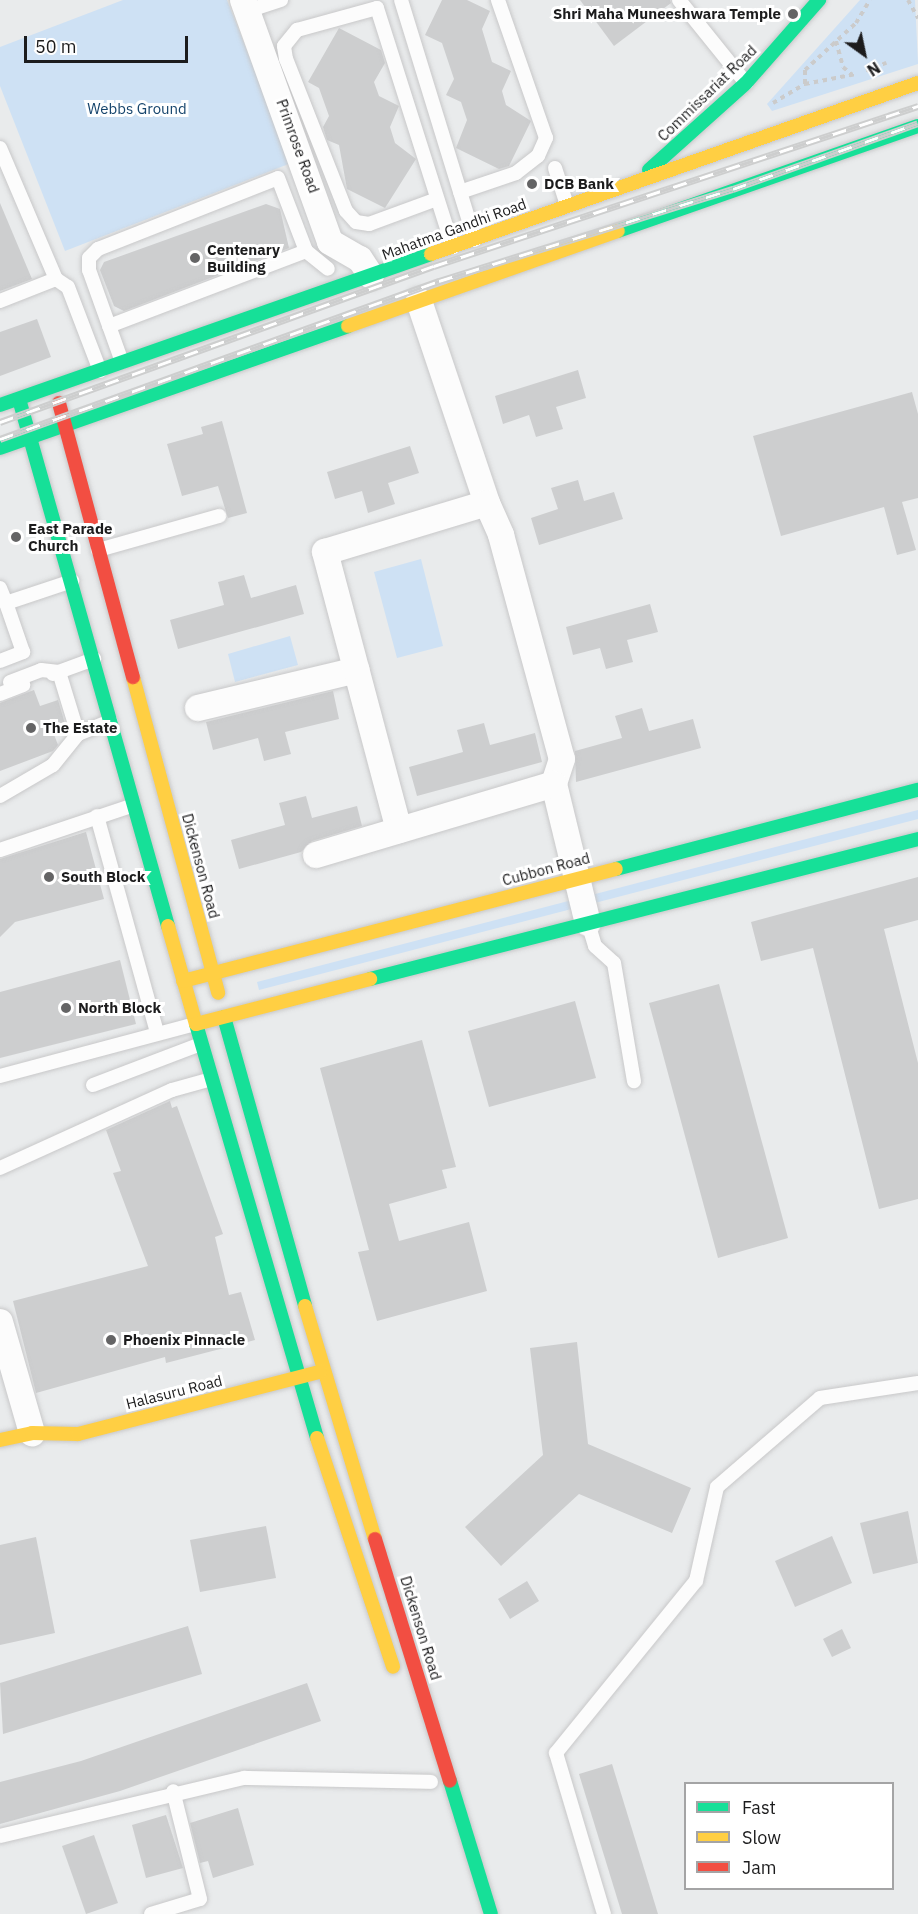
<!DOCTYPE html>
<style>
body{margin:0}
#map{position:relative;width:918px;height:1914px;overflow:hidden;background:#e9ebec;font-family:"IBM Plex Sans",sans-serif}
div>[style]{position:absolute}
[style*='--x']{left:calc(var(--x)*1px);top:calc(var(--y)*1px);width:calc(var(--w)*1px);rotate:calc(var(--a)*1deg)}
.green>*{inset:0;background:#cee1f4}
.building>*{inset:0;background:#cdcecf}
.path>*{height:4px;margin-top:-2px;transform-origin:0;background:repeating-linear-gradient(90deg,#cbcbcb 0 4.5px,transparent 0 9px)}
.roads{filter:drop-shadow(0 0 2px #c8c8c9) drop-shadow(0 0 2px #c8c8c9)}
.lane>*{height:14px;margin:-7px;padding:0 7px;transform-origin:7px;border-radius:7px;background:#fcfcfc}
.street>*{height:26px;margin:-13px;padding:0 13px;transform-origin:13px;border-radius:13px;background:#fcfcfc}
.fast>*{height:14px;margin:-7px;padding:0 7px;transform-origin:7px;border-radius:7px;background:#16e098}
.slow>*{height:14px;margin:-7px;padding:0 7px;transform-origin:7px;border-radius:7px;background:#ffcf43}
.jam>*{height:14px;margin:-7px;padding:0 7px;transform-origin:7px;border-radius:7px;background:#f24e42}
.rail>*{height:7px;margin-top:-3.5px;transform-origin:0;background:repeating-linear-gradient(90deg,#fff 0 14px,#cdcece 0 28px);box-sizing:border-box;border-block:2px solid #cdcece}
.dots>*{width:16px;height:16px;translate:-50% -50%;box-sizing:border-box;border:3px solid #fff;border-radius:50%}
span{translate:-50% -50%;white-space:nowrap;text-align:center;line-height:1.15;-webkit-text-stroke:6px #fff;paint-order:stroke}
.poi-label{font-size:15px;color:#1c1c1d;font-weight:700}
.right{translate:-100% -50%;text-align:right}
.left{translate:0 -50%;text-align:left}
.street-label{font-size:15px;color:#1c1c1d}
.park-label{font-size:15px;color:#15446c}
.legend{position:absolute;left:684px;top:1782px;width:210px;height:108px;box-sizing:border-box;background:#fff;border:2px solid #a4a4a5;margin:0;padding:8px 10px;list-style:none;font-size:18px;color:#1c1c1d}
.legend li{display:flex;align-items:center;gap:12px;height:30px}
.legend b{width:30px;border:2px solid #a4a4a5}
.north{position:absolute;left:834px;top:24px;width:60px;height:60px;-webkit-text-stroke:4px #fff;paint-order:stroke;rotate:147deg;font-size:16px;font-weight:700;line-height:24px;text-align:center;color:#1c1c1d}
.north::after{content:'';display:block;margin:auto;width:21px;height:27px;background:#1c1c1d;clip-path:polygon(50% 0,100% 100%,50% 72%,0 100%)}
.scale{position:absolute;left:24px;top:36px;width:164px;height:27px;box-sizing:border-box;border:3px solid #1c1c1d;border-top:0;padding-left:8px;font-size:18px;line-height:21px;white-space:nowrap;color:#1c1c1d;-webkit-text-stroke:4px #fff;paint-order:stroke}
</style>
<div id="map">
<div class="green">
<div style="clip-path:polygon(123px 0,227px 0,291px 163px,65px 251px,0 86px,0 47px)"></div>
<div style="clip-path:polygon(860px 0,915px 0,918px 64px,772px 111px,767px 104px)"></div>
<div style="clip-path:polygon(421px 559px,443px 646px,397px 658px,374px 572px)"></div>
<div style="clip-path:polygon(290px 636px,298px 665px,235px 682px,228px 654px)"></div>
<div style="clip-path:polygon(918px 810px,918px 819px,259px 990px,257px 982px)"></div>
</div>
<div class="building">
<div style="clip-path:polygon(442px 0,467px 0,490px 11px,482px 29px,492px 62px,511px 71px,502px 91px,506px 105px,531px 121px,509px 166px,499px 169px,456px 148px,467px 120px,461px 102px,446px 95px,454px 79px,442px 43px,425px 35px)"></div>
<div style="clip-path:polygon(580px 0,670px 0,671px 3px,614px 46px)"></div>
<div style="clip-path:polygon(339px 28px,381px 50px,385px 63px,374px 82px,379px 96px,399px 106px,390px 127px,395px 143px,416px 159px,385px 208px,347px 189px,339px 145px,327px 140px,323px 127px,329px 116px,319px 88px,308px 82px)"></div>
<div style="clip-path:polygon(0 203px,32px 279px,0 291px)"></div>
<div style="clip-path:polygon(266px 204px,280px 209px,289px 248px,124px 311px,114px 306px,100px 270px,104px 262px)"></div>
<div style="clip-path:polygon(37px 319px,51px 357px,0 376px,0 332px)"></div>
<div style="clip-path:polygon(578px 370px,586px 398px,556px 407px,563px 429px,536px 437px,529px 415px,503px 424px,495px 396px)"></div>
<div style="clip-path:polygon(912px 392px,918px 414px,918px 498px,902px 502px,916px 550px,897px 555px,884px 507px,781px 536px,753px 436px)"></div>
<div style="clip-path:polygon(222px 421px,247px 513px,228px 518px,218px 486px,182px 496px,167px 444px,203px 434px,201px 427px)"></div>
<div style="clip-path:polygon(410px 446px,419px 473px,388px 483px,395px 504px,368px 513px,362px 491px,335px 499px,327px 472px)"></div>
<div style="clip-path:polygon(578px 480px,584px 501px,614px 492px,623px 519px,539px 545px,531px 518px,558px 509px,551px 488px)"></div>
<div style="clip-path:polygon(244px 575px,251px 598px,296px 585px,304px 614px,178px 649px,170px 620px,224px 605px,218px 582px)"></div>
<div style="clip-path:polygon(650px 604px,658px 632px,627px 640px,633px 662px,606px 669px,600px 648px,573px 655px,566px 627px)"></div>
<div style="clip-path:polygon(34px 690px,40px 706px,58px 700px,66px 727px,53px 732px,58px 745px,53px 751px,0 771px,0 703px)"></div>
<div style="clip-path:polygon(333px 691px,339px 719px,285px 732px,291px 754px,264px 761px,258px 738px,213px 750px,206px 722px)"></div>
<div style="clip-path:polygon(642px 708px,649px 731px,693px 719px,701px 748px,576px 782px,575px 751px,622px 738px,615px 716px)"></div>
<div style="clip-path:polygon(484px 723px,490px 745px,535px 733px,542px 762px,417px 796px,409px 767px,463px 752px,457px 730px)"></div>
<div style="clip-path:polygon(306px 796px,312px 818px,357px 806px,362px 826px,312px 841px,301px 852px,239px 869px,231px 840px,285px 825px,279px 803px)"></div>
<div style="clip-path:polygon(86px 832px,104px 899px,15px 922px,0 937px,0 859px)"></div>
<div style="clip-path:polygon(918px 877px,918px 920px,884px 929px,918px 1063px,918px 1199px,879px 1209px,813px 948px,761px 961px,751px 922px)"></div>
<div style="clip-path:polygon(120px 960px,136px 1024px,0 1058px,0 992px)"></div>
<div style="clip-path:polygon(719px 984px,788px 1238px,718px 1258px,649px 1003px)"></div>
<div style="clip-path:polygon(575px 1001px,596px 1078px,489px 1107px,468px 1031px)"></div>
<div style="clip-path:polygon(422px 1040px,456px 1167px,442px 1170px,447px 1188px,389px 1204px,399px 1241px,469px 1222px,487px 1291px,377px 1321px,358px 1252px,369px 1250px,320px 1068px)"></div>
<div style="clip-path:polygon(170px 1101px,172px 1108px,177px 1106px,223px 1234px,215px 1237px,229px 1295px,241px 1292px,255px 1340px,166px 1363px,165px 1357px,36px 1393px,13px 1301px,148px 1266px,113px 1173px,121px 1171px,106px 1130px)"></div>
<div style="clip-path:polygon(577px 1342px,588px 1444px,691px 1488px,672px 1533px,579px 1494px,501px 1566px,465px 1527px,543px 1455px,530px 1348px)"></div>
<div style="clip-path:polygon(908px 1511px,918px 1563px,873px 1574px,860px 1523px)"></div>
<div style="clip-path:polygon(266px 1526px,276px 1578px,200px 1592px,190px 1540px)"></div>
<div style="clip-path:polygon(832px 1536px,852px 1583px,795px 1607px,775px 1561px)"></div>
<div style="clip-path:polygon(36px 1537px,55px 1633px,0 1645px,0 1545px)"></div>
<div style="clip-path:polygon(527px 1581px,539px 1601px,510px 1619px,498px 1599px)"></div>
<div style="clip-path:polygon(188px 1626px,202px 1674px,3px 1734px,0 1683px)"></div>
<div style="clip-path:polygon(842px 1629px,851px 1648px,832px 1657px,823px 1639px)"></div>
<div style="clip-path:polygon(307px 1683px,321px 1721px,120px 1791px,0 1824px,0 1782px,81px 1761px)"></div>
<div style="clip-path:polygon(612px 1764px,658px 1914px,622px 1914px,579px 1774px)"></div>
<div style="clip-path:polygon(238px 1808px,254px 1865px,213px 1878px,208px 1861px,200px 1863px,190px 1823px)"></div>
<div style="clip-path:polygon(166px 1815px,183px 1868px,146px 1878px,132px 1825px)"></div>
<div style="clip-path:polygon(94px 1835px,118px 1903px,86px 1914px,62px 1846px)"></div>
</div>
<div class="path">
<div style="--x:908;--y:0;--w:21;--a:61"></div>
<div style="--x:836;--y:41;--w:27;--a:75"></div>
<div style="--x:843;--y:67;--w:11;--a:41"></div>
<div style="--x:866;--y:71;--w:22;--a:-22"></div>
<div style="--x:805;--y:84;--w:14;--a:-90"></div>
<div style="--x:805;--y:70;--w:69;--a:-42.7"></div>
<div style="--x:856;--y:23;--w:27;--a:-59"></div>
<div style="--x:773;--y:103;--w:37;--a:-31"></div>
<div style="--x:805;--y:84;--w:52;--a:-11.1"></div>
</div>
<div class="roads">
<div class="lane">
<div style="--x:401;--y:0;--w:251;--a:72.9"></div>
<div style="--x:679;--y:0;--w:107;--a:51.1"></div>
<div style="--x:247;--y:11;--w:36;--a:-18"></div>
<div style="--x:0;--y:148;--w:142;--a:66.9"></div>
<div style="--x:56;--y:279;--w:14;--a:34"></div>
<div style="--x:68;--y:287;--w:90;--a:69.1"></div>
<div style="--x:555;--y:168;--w:40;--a:72"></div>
<div style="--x:460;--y:192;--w:59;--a:-18.7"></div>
<div style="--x:516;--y:173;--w:28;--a:-38"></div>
<div style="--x:538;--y:156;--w:20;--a:-66"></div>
<div style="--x:546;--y:138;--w:146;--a:-109.2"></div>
<div style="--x:437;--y:199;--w:72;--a:159.8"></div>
<div style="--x:369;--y:224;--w:13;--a:-171"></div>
<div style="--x:356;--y:222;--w:15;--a:-132"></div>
<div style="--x:346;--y:211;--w:163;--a:-111.5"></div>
<div style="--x:286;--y:59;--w:13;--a:-99"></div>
<div style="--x:284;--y:46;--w:21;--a:-51"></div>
<div style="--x:297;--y:30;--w:83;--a:-15.4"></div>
<div style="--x:377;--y:8;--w:251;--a:72.4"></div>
<div style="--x:0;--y:301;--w:60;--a:-21.4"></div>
<div style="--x:109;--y:326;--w:211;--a:-20.8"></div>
<div style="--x:122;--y:362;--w:98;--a:-109.7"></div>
<div style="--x:89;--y:270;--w:12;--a:-90"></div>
<div style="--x:89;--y:258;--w:13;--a:-45"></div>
<div style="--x:98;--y:249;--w:193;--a:-21.5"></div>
<div style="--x:278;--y:178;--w:78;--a:69"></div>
<div style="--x:306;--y:251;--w:28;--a:39"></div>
<div style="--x:98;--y:550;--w:126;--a:-15.7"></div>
<div style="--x:0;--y:588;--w:16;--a:68"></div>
<div style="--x:6;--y:603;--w:70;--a:-18.4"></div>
<div style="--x:0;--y:661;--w:25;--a:-21"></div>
<div style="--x:23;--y:652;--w:52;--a:-109.1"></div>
<div style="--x:53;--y:674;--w:44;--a:-20.1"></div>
<div style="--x:10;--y:682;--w:33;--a:-21"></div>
<div style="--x:41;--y:670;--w:18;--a:6"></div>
<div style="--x:59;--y:672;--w:65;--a:73"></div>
<div style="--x:0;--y:694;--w:25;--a:-21"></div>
<div style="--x:0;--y:796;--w:61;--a:-30.3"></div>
<div style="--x:53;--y:765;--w:40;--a:-51"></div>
<div style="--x:78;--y:734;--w:35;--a:-22"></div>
<div style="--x:97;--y:816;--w:225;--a:74.5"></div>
<div style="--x:0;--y:850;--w:141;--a:-18.6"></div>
<div style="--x:588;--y:923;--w:24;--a:73"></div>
<div style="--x:595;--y:946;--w:25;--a:42"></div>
<div style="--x:614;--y:963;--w:120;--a:80.4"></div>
<div style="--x:0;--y:1076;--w:203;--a:-14.9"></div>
<div style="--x:93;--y:1085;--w:116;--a:-20.8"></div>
<div style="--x:0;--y:1168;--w:189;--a:-24.4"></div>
<div style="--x:172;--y:1090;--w:41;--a:-15.4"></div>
<div style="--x:0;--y:1836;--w:251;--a:-13.4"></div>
<div style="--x:244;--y:1778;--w:187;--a:1.2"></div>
<div style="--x:151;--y:1914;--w:51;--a:-17"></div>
<div style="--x:200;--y:1899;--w:111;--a:-104"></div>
<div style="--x:604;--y:1914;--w:168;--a:-106.6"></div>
<div style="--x:556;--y:1753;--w:222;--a:-50.9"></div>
<div style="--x:696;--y:1581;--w:96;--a:-77.4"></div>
<div style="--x:717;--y:1487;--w:136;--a:-40.8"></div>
<div style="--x:820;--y:1398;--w:99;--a:-8.7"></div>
</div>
<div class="street">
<div style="--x:243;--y:0;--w:257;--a:70.2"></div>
<div style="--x:330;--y:242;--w:34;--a:30"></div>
<div style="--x:360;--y:259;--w:20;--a:57"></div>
<div style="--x:419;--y:301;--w:213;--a:71.4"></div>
<div style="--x:198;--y:708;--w:163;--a:-13.4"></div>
<div style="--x:399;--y:830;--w:288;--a:-104.9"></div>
<div style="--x:325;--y:552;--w:169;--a:-16.8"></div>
<div style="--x:487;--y:503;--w:35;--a:66"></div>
<div style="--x:501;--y:535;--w:232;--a:74.8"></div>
<div style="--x:562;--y:759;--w:26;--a:108"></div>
<div style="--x:554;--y:784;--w:143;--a:76.3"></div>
<div style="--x:316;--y:855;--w:248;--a:-16.6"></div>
<div style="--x:0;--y:1322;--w:116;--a:73.9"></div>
</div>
<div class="fast">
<div style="--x:649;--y:170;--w:130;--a:-41.9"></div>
<div style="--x:746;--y:83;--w:111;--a:-48.7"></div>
<div style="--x:618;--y:231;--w:318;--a:-19.3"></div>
<div style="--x:19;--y:399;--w:548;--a:74.21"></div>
<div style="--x:0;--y:405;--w:457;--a:-19.3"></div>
<div style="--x:0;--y:448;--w:369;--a:-19.3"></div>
<div style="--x:616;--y:869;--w:312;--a:-14.7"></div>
<div style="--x:370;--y:979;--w:566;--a:-14.33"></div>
<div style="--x:224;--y:1017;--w:300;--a:74.3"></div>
<div style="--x:196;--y:1024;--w:431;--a:73.7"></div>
<div style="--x:450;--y:1781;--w:139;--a:72.9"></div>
</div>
<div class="slow">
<div style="--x:431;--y:254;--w:516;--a:-19.35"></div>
<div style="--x:348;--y:326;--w:286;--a:-19.4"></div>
<div style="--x:133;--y:677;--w:327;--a:74.9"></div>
<div style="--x:168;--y:926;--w:102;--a:74.1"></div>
<div style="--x:196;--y:1024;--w:180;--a:-14.5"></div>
<div style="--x:183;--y:981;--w:447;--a:-14.5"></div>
<div style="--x:305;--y:1306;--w:243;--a:73.3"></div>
<div style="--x:317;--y:1438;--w:241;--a:71.6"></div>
<div style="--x:0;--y:1440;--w:33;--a:-12"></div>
<div style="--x:32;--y:1433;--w:46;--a:1.2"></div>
<div style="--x:78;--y:1434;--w:250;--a:-14.4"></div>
</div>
<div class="jam">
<div style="--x:59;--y:403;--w:284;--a:74.9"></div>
<div style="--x:375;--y:1539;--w:253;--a:72.8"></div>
</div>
</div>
<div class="rail">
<div style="--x:0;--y:422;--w:461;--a:-19.8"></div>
<div style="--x:434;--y:266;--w:510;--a:-18.29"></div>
<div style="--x:0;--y:439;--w:467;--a:-19.8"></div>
<div style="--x:439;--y:281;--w:308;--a:-17.4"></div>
<div style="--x:733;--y:189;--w:196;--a:-19.6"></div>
</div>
<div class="dots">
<div style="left:793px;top:14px;background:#646465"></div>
<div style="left:532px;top:184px;background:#646465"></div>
<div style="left:195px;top:258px;background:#646465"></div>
<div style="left:16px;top:537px;background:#646465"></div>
<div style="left:31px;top:728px;background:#646465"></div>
<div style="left:49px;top:877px;background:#646465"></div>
<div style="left:66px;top:1008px;background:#646465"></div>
<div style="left:111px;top:1340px;background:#646465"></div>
</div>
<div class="poi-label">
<span class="right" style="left:781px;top:14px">Shri Maha Muneeshwara Temple</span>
<span class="left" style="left:544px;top:184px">DCB Bank</span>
<span class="left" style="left:207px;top:258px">Centenary<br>Building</span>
<span class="left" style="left:28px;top:537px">East Parade<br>Church</span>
<span class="left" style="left:43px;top:728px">The Estate</span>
<span class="left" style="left:61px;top:877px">South Block</span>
<span class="left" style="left:78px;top:1008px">North Block</span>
<span class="left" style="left:123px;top:1340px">Phoenix Pinnacle</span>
</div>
<div class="street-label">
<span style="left:707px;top:93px;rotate:-44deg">Commissariat Road</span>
<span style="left:298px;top:146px;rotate:70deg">Primrose Road</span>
<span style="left:454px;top:229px;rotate:-20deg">Mahatma Gandhi Road</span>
<span style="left:201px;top:866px;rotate:75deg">Dickenson Road</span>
<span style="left:546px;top:869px;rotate:-15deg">Cubbon Road</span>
<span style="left:174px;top:1392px;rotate:-14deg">Halasuru Road</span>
<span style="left:421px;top:1628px;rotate:73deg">Dickenson Road</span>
</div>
<div class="park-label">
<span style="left:137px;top:109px">Webbs Ground</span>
</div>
<ul class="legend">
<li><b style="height:8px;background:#16e098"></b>Fast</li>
<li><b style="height:8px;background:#ffcf43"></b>Slow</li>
<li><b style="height:8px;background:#f24e42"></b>Jam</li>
</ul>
<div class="north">N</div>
<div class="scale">50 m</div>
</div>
